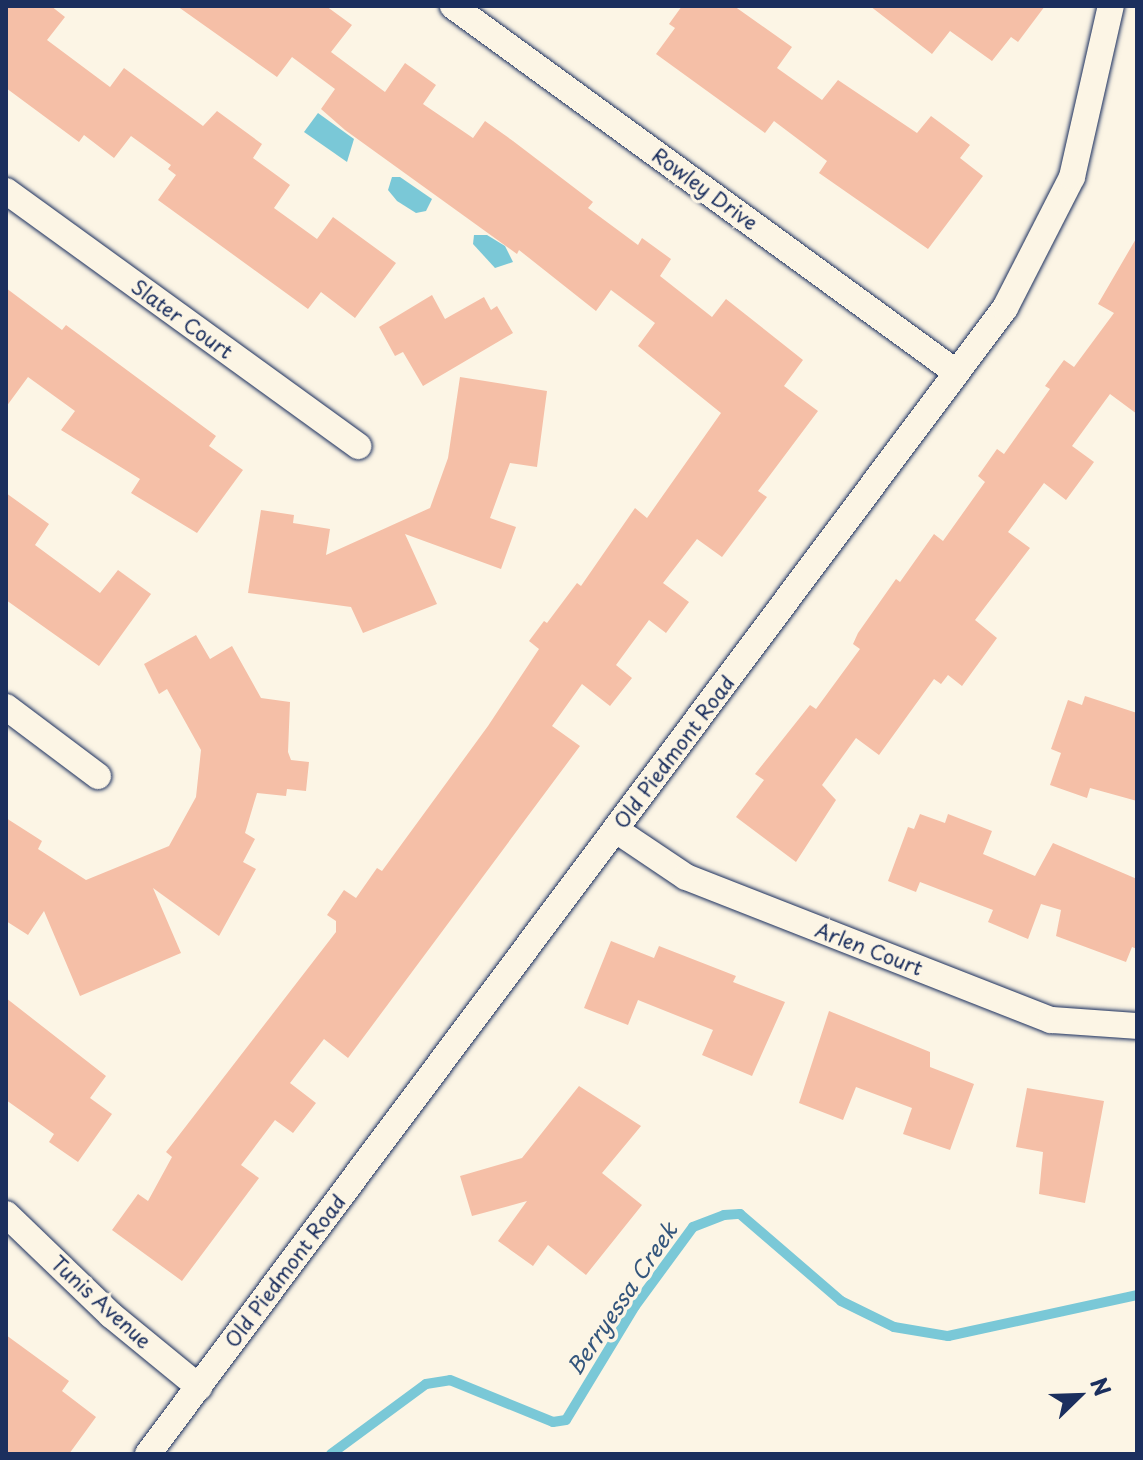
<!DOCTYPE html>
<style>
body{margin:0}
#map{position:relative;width:1143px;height:1460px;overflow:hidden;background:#fcf5e5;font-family:"Playpen Sans",sans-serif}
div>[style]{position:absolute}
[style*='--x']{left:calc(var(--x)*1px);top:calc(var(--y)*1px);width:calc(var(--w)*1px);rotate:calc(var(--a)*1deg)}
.water>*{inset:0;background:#7ac8d7}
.stream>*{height:10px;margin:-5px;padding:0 5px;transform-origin:5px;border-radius:5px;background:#7ac8d7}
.building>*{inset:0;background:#f5bfa7}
.roads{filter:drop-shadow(0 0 2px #1b2f5e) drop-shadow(0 0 2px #1b2f5e)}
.minor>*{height:26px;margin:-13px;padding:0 13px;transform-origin:13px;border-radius:13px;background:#fcf5e5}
span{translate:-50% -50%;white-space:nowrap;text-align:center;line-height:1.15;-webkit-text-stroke:7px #fcf5e5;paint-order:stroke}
.street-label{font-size:20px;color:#1b2f5e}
.water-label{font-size:22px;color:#33557c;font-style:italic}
.frame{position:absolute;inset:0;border:8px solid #1b2f5e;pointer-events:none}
.north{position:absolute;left:1039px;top:1356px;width:80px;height:80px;-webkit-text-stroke:6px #fcf5e5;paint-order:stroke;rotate:67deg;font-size:22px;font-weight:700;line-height:32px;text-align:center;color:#1b2f5e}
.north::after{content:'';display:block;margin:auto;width:28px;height:36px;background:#1b2f5e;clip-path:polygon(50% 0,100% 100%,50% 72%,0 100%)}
</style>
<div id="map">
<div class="water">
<div style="clip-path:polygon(318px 113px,354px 139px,347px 162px,304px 132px)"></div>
<div style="clip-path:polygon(392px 177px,400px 177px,432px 199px,426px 211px,416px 213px,397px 201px,388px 190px)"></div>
<div style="clip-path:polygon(474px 235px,487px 235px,505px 246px,513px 262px,495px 268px,473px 244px)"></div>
</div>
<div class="stream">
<div style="--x:331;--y:1454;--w:118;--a:-36.4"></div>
<div style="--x:426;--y:1384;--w:24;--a:-9"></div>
<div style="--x:450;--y:1380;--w:111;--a:22.2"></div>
<div style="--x:553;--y:1422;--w:13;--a:-9"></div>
<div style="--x:566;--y:1420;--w:133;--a:-58.8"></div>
<div style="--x:635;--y:1306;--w:98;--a:-53.7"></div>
<div style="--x:693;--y:1227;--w:33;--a:-21"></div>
<div style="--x:724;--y:1215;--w:16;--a:-4"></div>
<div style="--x:740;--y:1214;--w:133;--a:40.7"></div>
<div style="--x:841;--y:1301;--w:59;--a:26.1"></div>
<div style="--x:894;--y:1327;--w:55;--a:9.5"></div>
<div style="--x:948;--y:1336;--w:193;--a:-12.2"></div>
</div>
<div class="building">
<div style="clip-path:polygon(6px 6px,51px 6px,65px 17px,47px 40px,110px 87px,124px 68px,203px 126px,217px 111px,262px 144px,253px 158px,290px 185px,274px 208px,317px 239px,333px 217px,396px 263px,355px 318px,321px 292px,308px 309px,158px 200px,176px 175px,168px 169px,171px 165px,131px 136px,114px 158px,84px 135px,79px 142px,6px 88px)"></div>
<div style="clip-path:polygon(177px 6px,326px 6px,352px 25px,331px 52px,385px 92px,405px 63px,436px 85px,423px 104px,473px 138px,485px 121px,513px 141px,593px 202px,588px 208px,638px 245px,642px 238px,671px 259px,660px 276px,712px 317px,726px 299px,803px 360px,784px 386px,818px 411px,758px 491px,767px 497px,722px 557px,697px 539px,663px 583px,689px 602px,666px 633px,649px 620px,616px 665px,632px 678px,610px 706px,582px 684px,552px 726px,580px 746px,348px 1058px,324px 1039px,290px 1083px,316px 1103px,293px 1133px,275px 1120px,241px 1165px,259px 1178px,182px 1281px,112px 1230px,138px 1194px,148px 1201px,172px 1157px,166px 1152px,336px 932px,336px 921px,327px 915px,344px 890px,356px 898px,377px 868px,382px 871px,488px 726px,539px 649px,529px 641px,544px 621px,547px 623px,577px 583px,581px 586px,635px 508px,647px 518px,721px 413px,638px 346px,655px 323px,611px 290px,596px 311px,519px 250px,517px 254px,345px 130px,321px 109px,335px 89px,292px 57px,277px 77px)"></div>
<div style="clip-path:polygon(682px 6px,734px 6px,792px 47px,777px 68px,822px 100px,838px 80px,917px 133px,931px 116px,970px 145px,960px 158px,983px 176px,928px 249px,819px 173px,827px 161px,774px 121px,765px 133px,656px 54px,675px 28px,669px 24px)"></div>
<div style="clip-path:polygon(870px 6px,1045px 6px,1018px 42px,1011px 37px,992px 61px,950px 31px,932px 54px)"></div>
<div style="clip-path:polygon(1137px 237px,1137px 414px,1110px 394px,1072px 446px,1094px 462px,1066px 500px,1044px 483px,1008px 532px,1030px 548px,975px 620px,997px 638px,962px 686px,948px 675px,941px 684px,934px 679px,879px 755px,856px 738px,822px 785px,836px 800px,796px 862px,736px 817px,764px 780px,755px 774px,810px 705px,816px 709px,860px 649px,853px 644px,858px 633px,896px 579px,900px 582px,934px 534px,943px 541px,985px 482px,978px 476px,997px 449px,1004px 454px,1050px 389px,1045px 386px,1064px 360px,1074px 367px,1114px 313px,1098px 304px)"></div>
<div style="clip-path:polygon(6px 288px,62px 330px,66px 325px,216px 436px,209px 446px,243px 470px,197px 533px,131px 493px,140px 479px,61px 430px,75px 411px,28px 377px,6px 407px)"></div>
<div style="clip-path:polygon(432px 295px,445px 319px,484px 297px,491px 310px,497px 306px,513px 333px,423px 386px,403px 352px,395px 356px,379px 327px)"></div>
<div style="clip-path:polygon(460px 377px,547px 391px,537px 467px,510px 463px,490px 518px,516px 527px,501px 569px,405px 534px,437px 604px,363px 633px,351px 607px,248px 593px,261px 510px,294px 515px,293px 523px,330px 529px,326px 555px,430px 508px,448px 458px)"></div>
<div style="clip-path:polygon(6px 493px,49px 524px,35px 545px,100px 593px,118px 570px,151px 594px,99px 666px,6px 600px)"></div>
<div style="clip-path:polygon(196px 635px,210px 659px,232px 646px,261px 698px,290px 702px,288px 752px,291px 760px,309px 762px,306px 791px,287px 789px,286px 796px,257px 793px,245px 833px,255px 839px,243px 862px,256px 869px,219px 936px,153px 888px,181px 953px,80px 996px,44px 911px,28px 935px,6px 921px,6px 818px,42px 841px,38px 849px,86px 880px,169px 846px,196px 797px,201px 750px,167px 689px,159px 694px,144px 664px)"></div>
<div style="clip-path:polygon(1085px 696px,1137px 713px,1137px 801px,1090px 788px,1087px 798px,1050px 785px,1061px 753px,1051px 749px,1068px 700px,1082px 705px)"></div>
<div style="clip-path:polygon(920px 814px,945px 823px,948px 814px,992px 831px,983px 854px,1035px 876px,1053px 843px,1137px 879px,1137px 949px,1132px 947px,1126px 962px,1056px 936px,1061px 910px,1041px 904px,1028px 939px,988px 922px,993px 910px,920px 882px,916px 892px,888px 881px,908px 827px,914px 829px)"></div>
<div style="clip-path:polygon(611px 941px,654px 958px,659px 946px,736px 976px,733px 982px,785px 1002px,752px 1076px,702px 1055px,713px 1030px,638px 1000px,628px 1025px,584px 1008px)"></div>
<div style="clip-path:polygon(6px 998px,106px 1076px,90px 1098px,112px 1114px,78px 1162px,49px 1142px,54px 1134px,6px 1100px)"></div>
<div style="clip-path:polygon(829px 1011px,930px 1052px,930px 1067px,974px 1084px,950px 1150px,903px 1134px,912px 1108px,856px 1087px,843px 1120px,799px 1103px)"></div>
<div style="clip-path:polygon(579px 1086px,641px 1126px,602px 1173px,642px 1205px,586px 1275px,548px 1245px,533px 1266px,498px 1241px,527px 1201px,472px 1216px,460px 1176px,522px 1158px)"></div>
<div style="clip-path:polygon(1027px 1088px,1104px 1101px,1085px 1203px,1039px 1194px,1043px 1152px,1016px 1147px)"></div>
<div style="clip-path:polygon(6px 1335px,69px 1381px,62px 1391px,96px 1417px,69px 1454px,6px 1454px)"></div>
</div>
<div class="roads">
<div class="minor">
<div style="--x:453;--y:6;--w:623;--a:36.06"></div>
<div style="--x:6;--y:191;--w:435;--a:35.9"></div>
<div style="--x:6;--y:707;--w:115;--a:36.9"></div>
<div style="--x:616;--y:830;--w:84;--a:33.9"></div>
<div style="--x:686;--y:877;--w:392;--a:21.4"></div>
<div style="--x:1051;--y:1020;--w:86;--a:4"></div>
<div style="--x:6;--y:1214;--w:146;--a:43.9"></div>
<div style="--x:111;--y:1315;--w:114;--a:39.3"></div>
<div style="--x:148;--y:1454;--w:1431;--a:-53.21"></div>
<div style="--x:1005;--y:308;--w:147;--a:-62.9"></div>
<div style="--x:1072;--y:177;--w:175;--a:-77.2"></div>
</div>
</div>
<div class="street-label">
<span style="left:705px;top:189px;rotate:36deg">Rowley Drive</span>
<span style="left:182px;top:319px;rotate:36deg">Slater Court</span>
<span style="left:674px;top:752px;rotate:-53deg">Old Piedmont Road</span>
<span style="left:869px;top:949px;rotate:21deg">Arlen Court</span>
<span style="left:285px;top:1271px;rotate:-53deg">Old Piedmont Road</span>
<span style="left:101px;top:1302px;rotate:42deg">Tunis Avenue</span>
</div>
<div class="water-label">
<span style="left:621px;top:1298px;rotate:-56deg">Berryessa Creek</span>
</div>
<div class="frame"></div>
<div class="north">N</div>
</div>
